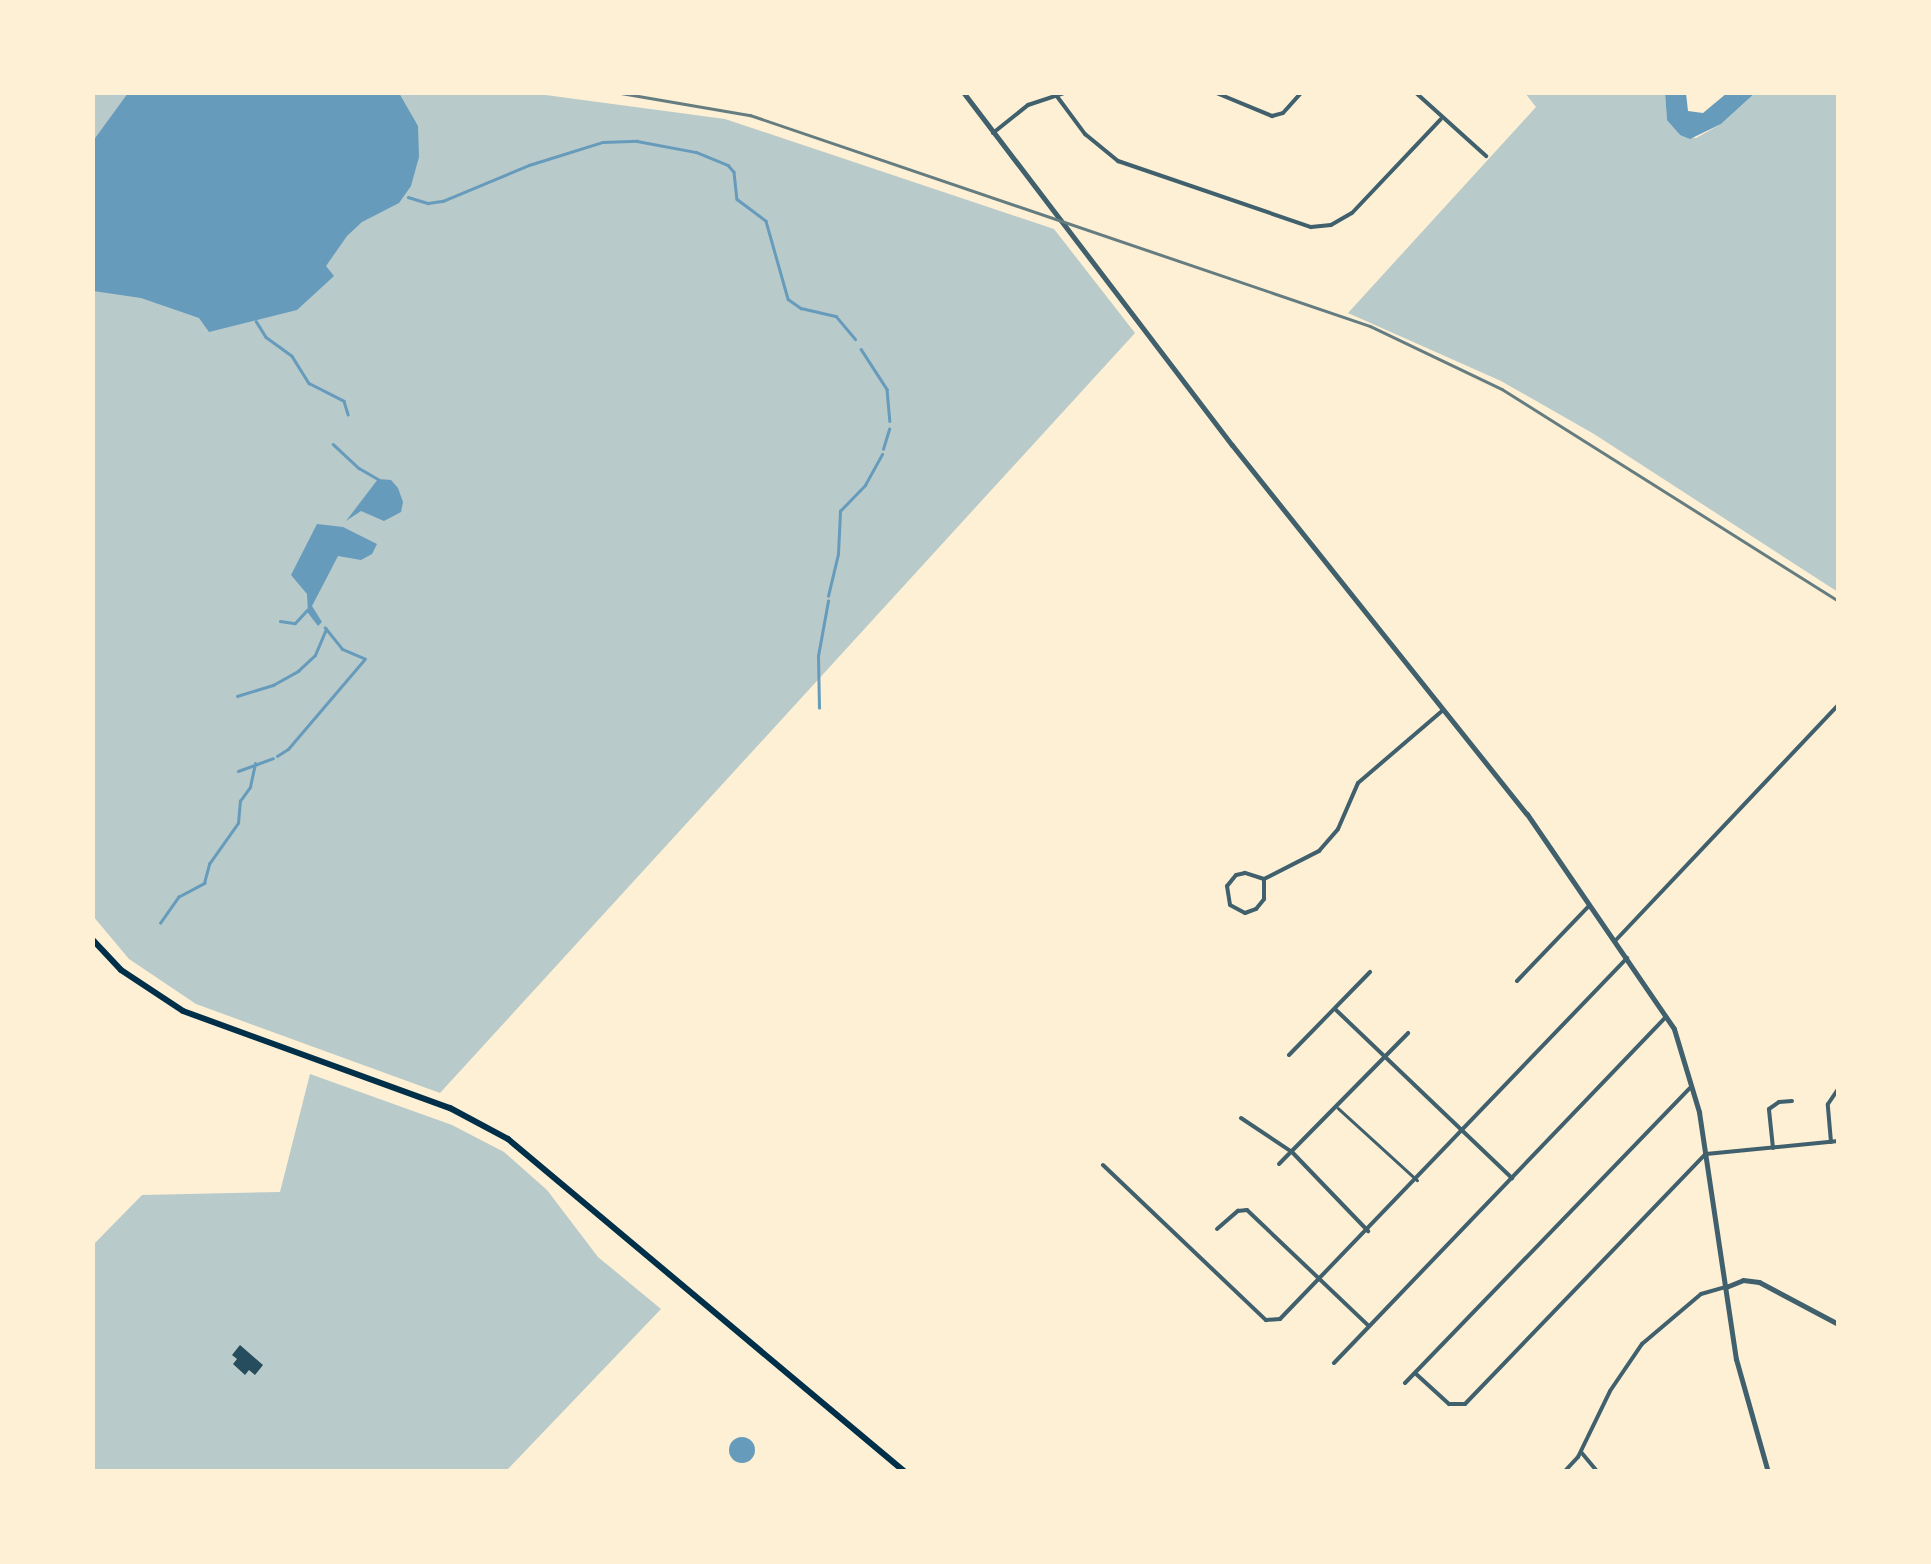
<!DOCTYPE html>
<style>
body{margin:0}
#map{position:relative;width:1931px;height:1564px;overflow:hidden;background:#fdf0d5;font-family:Georgia,serif}
div>[style]{position:absolute}
[style*='--x']{left:calc(var(--x)*1px);top:calc(var(--y)*1px);width:calc(var(--w)*1px);rotate:calc(var(--a)*1deg)}
.green>*{inset:0;background:#b9caca}
.water>*{inset:0;background:#669bbc}
.round{border-radius:50%}
.stream>*{height:2.5px;margin:-1.25px;padding:0 1.25px;transform-origin:1.25px;border-radius:1.25px;background:#669bbc}
.building>*{inset:0;background:#264d5e}
.service>*{height:2.5px;margin:-1.25px;padding:0 1.25px;transform-origin:1.25px;border-radius:1.25px;background:#3f606c}
.minor>*{height:4px;margin:-2px;padding:0 2px;transform-origin:2px;border-radius:2px;background:#3f606c}
.tertiary>*{height:5px;margin:-2.5px;padding:0 2.5px;transform-origin:2.5px;border-radius:2.5px;background:#3f606c}
.trunk>*{height:6px;margin:-3px;padding:0 3px;transform-origin:3px;border-radius:3px;background:#003049}
.rail>*{height:2.5px;margin:-1.25px;padding:0 1.25px;transform-origin:1.25px;border-radius:1.25px;background:#657d81}
span{translate:-50% -50%;white-space:nowrap;text-align:center;line-height:1.15;-webkit-text-stroke:10px #fdf0d5;paint-order:stroke}
.frame{position:absolute;inset:0;border:95px solid #fdf0d5;pointer-events:none}
</style>
<div id="map">
<div class="green">
<div style="clip-path:polygon(523px 92px,725px 119px,1054px 229px,1135px 333px,440px 1093px,196px 1004px,129px 959px,93px 916px,92px 93px)"></div>
<div style="clip-path:polygon(1525px 93px,1665px 93px,1667px 119px,1680px 135px,1696px 138px,1721px 124px,1755px 93px,1838px 93px,1838px 592px,1594px 434px,1501px 381px,1348px 313px,1536px 107px)"></div>
<div style="clip-path:polygon(310px 1074px,452px 1125px,504px 1152px,547px 1190px,598px 1257px,661px 1309px,506px 1471px,93px 1472px,93px 1245px,142px 1195px,280px 1192px)"></div>
</div>
<div class="water">
<div style="clip-path:polygon(128px 93px,399px 93px,418px 126px,419px 157px,411px 186px,399px 203px,362px 222px,347px 236px,326px 266px,334px 276px,297px 310px,209px 332px,199px 318px,141px 298px,93px 291px,93px 141px)"></div>
<div style="clip-path:polygon(1665px 93px,1686px 93px,1688px 111px,1703px 113px,1727px 93px,1755px 93px,1721px 124px,1690px 139px,1680px 135px,1667px 120px)"></div>
<div style="clip-path:polygon(378px 479px,391px 480px,398px 488px,403px 502px,401px 512px,384px 521px,361px 511px,346px 521px)"></div>
<div style="clip-path:polygon(317px 524px,343px 527px,377px 544px,372px 554px,361px 560px,338px 556px,312px 606px,322px 622px,318px 626px,308px 613px,307px 594px,291px 575px)"></div>
<div class="round" style="left:729px;top:1437px;width:26px;height:26px"></div>
</div>
<div class="stream">
<div style="--x:408;--y:197;--w:21;--a:17"></div>
<div style="--x:428;--y:203;--w:15;--a:-8"></div>
<div style="--x:443;--y:201;--w:93;--a:-22.7"></div>
<div style="--x:529;--y:165;--w:77;--a:-17.3"></div>
<div style="--x:603;--y:142;--w:34;--a:-2"></div>
<div style="--x:637;--y:141;--w:60;--a:10.6"></div>
<div style="--x:696;--y:152;--w:35;--a:22"></div>
<div style="--x:728;--y:165;--w:9;--a:49"></div>
<div style="--x:734;--y:172;--w:27;--a:84"></div>
<div style="--x:737;--y:199;--w:36;--a:37"></div>
<div style="--x:766;--y:221;--w:81;--a:74.2"></div>
<div style="--x:788;--y:299;--w:16;--a:35"></div>
<div style="--x:801;--y:308;--w:36;--a:13"></div>
<div style="--x:836;--y:316;--w:30;--a:50"></div>
<div style="--x:256;--y:321;--w:19;--a:58"></div>
<div style="--x:266;--y:337;--w:32;--a:36"></div>
<div style="--x:292;--y:356;--w:32;--a:58"></div>
<div style="--x:309;--y:383;--w:39;--a:27"></div>
<div style="--x:344;--y:401;--w:14;--a:73"></div>
<div style="--x:861;--y:349;--w:48;--a:57"></div>
<div style="--x:887;--y:389;--w:32;--a:85"></div>
<div style="--x:333;--y:444;--w:35;--a:43"></div>
<div style="--x:359;--y:468;--w:22;--a:30"></div>
<div style="--x:883;--y:449;--w:21;--a:-73"></div>
<div style="--x:828;--y:596;--w:43;--a:-76.6"></div>
<div style="--x:838;--y:554;--w:43;--a:-87.3"></div>
<div style="--x:840;--y:511;--w:36;--a:-46"></div>
<div style="--x:865;--y:485;--w:35;--a:-61"></div>
<div style="--x:280;--y:621;--w:15;--a:8"></div>
<div style="--x:295;--y:623;--w:18;--a:-47"></div>
<div style="--x:237;--y:696;--w:38;--a:-17"></div>
<div style="--x:273;--y:685;--w:29;--a:-29"></div>
<div style="--x:298;--y:671;--w:23;--a:-43"></div>
<div style="--x:315;--y:655;--w:28;--a:-67"></div>
<div style="--x:819;--y:708;--w:52;--a:-91.1"></div>
<div style="--x:818;--y:656;--w:56;--a:-79.7"></div>
<div style="--x:277;--y:756;--w:13;--a:-32"></div>
<div style="--x:288;--y:749;--w:118;--a:-49.5"></div>
<div style="--x:365;--y:659;--w:25;--a:-157"></div>
<div style="--x:342;--y:649;--w:27;--a:-129"></div>
<div style="--x:238;--y:771;--w:37;--a:-20"></div>
<div style="--x:160;--y:923;--w:32;--a:-55"></div>
<div style="--x:178;--y:897;--w:30;--a:-28"></div>
<div style="--x:204;--y:883;--w:20;--a:-75"></div>
<div style="--x:209;--y:864;--w:50;--a:-54.7"></div>
<div style="--x:238;--y:823;--w:22;--a:-85"></div>
<div style="--x:240;--y:801;--w:17;--a:-54"></div>
<div style="--x:250;--y:787;--w:24;--a:-78"></div>
</div>
<div class="building">
<div style="clip-path:polygon(240px 1345px,263px 1365px,255px 1375px,249px 1370px,245px 1375px,233px 1364px,237px 1359px,232px 1355px)"></div>
</div>
<div class="service">
<div style="--x:1338;--y:1108;--w:107;--a:42.3"></div>
</div>
<div class="minor">
<div style="--x:1214;--y:92;--w:63;--a:22.5"></div>
<div style="--x:1272;--y:116;--w:11;--a:-15"></div>
<div style="--x:1283;--y:113;--w:28;--a:-48"></div>
<div style="--x:1415;--y:92;--w:96;--a:42"></div>
<div style="--x:1056;--y:95;--w:49;--a:53.4"></div>
<div style="--x:1085;--y:134;--w:43;--a:39.3"></div>
<div style="--x:1118;--y:161;--w:204;--a:18.9"></div>
<div style="--x:1311;--y:227;--w:20;--a:-6"></div>
<div style="--x:1331;--y:225;--w:24;--a:-30"></div>
<div style="--x:1352;--y:213;--w:129;--a:-46.6"></div>
<div style="--x:993;--y:133;--w:45;--a:-38.7"></div>
<div style="--x:1028;--y:105;--w:41;--a:-18.4"></div>
<div style="--x:1264;--y:879;--w:20;--a:-162"></div>
<div style="--x:1245;--y:873;--w:9;--a:167"></div>
<div style="--x:1236;--y:875;--w:14;--a:129"></div>
<div style="--x:1227;--y:886;--w:19;--a:81"></div>
<div style="--x:1230;--y:905;--w:17;--a:28"></div>
<div style="--x:1245;--y:913;--w:12;--a:-20"></div>
<div style="--x:1256;--y:909;--w:13;--a:-51"></div>
<div style="--x:1264;--y:899;--w:20;--a:-90"></div>
<div style="--x:1264;--y:879;--w:62;--a:-27"></div>
<div style="--x:1319;--y:851;--w:29;--a:-49"></div>
<div style="--x:1338;--y:829;--w:50;--a:-66.5"></div>
<div style="--x:1358;--y:783;--w:111;--a:-40.6"></div>
<div style="--x:1615;--y:941;--w:325;--a:-46.6"></div>
<div style="--x:1517;--y:981;--w:105;--a:-46.2"></div>
<div style="--x:1335;--y:1009;--w:245;--a:43.7"></div>
<div style="--x:1289;--y:1055;--w:116;--a:-45.7"></div>
<div style="--x:1241;--y:1118;--w:61;--a:33.7"></div>
<div style="--x:1292;--y:1152;--w:110;--a:46.1"></div>
<div style="--x:1831;--y:1142;--w:38;--a:-95"></div>
<div style="--x:1828;--y:1104;--w:18;--a:-56"></div>
<div style="--x:1773;--y:1148;--w:39;--a:-96"></div>
<div style="--x:1769;--y:1109;--w:12;--a:-35"></div>
<div style="--x:1779;--y:1102;--w:13;--a:-4"></div>
<div style="--x:1279;--y:1164;--w:184;--a:-45.4"></div>
<div style="--x:1103;--y:1165;--w:225;--a:43.6"></div>
<div style="--x:1266;--y:1320;--w:14;--a:-4"></div>
<div style="--x:1280;--y:1319;--w:501;--a:-46.13"></div>
<div style="--x:1217;--y:1229;--w:28;--a:-41"></div>
<div style="--x:1238;--y:1211;--w:9;--a:-6"></div>
<div style="--x:1247;--y:1210;--w:168;--a:43.6"></div>
<div style="--x:1334;--y:1363;--w:480;--a:-46.2"></div>
<div style="--x:1415;--y:1373;--w:46;--a:42.4"></div>
<div style="--x:1449;--y:1404;--w:16;--a:0"></div>
<div style="--x:1465;--y:1404;--w:347;--a:-46.1"></div>
<div style="--x:1706;--y:1154;--w:133;--a:-5.6"></div>
<div style="--x:1405;--y:1383;--w:410;--a:-46"></div>
<div style="--x:1581;--y:1452;--w:26;--a:50"></div>
<div style="--x:1564;--y:1472;--w:21;--a:-47"></div>
<div style="--x:1578;--y:1457;--w:73;--a:-64.1"></div>
<div style="--x:1610;--y:1391;--w:57;--a:-55.8"></div>
<div style="--x:1642;--y:1344;--w:77;--a:-40.3"></div>
<div style="--x:1701;--y:1294;--w:26;--a:-16"></div>
</div>
<div class="tertiary">
<div style="--x:963;--y:92;--w:444;--a:52.7"></div>
<div style="--x:1232;--y:445;--w:472;--a:51.4"></div>
<div style="--x:1527;--y:814;--w:260;--a:55.6"></div>
<div style="--x:1674;--y:1029;--w:87;--a:73.2"></div>
<div style="--x:1699;--y:1112;--w:250;--a:81.5"></div>
<div style="--x:1736;--y:1359;--w:117;--a:74.2"></div>
<div style="--x:1726;--y:1287;--w:18;--a:-22"></div>
<div style="--x:1743;--y:1280;--w:16;--a:7"></div>
<div style="--x:1759;--y:1282;--w:89;--a:28"></div>
</div>
<div class="trunk">
<div style="--x:92;--y:939;--w:42;--a:46.9"></div>
<div style="--x:121;--y:970;--w:74;--a:33.5"></div>
<div style="--x:183;--y:1011;--w:284;--a:20"></div>
<div style="--x:450;--y:1108;--w:66;--a:28.1"></div>
<div style="--x:508;--y:1139;--w:518;--a:39.99"></div>
</div>
<div class="rail">
<div style="--x:615;--y:92;--w:137;--a:9.7"></div>
<div style="--x:750;--y:115;--w:655;--a:18.79"></div>
<div style="--x:1370;--y:326;--w:146;--a:25.5"></div>
<div style="--x:1502;--y:389;--w:397;--a:32.2"></div>
</div>
<div class="frame"></div>
</div>
